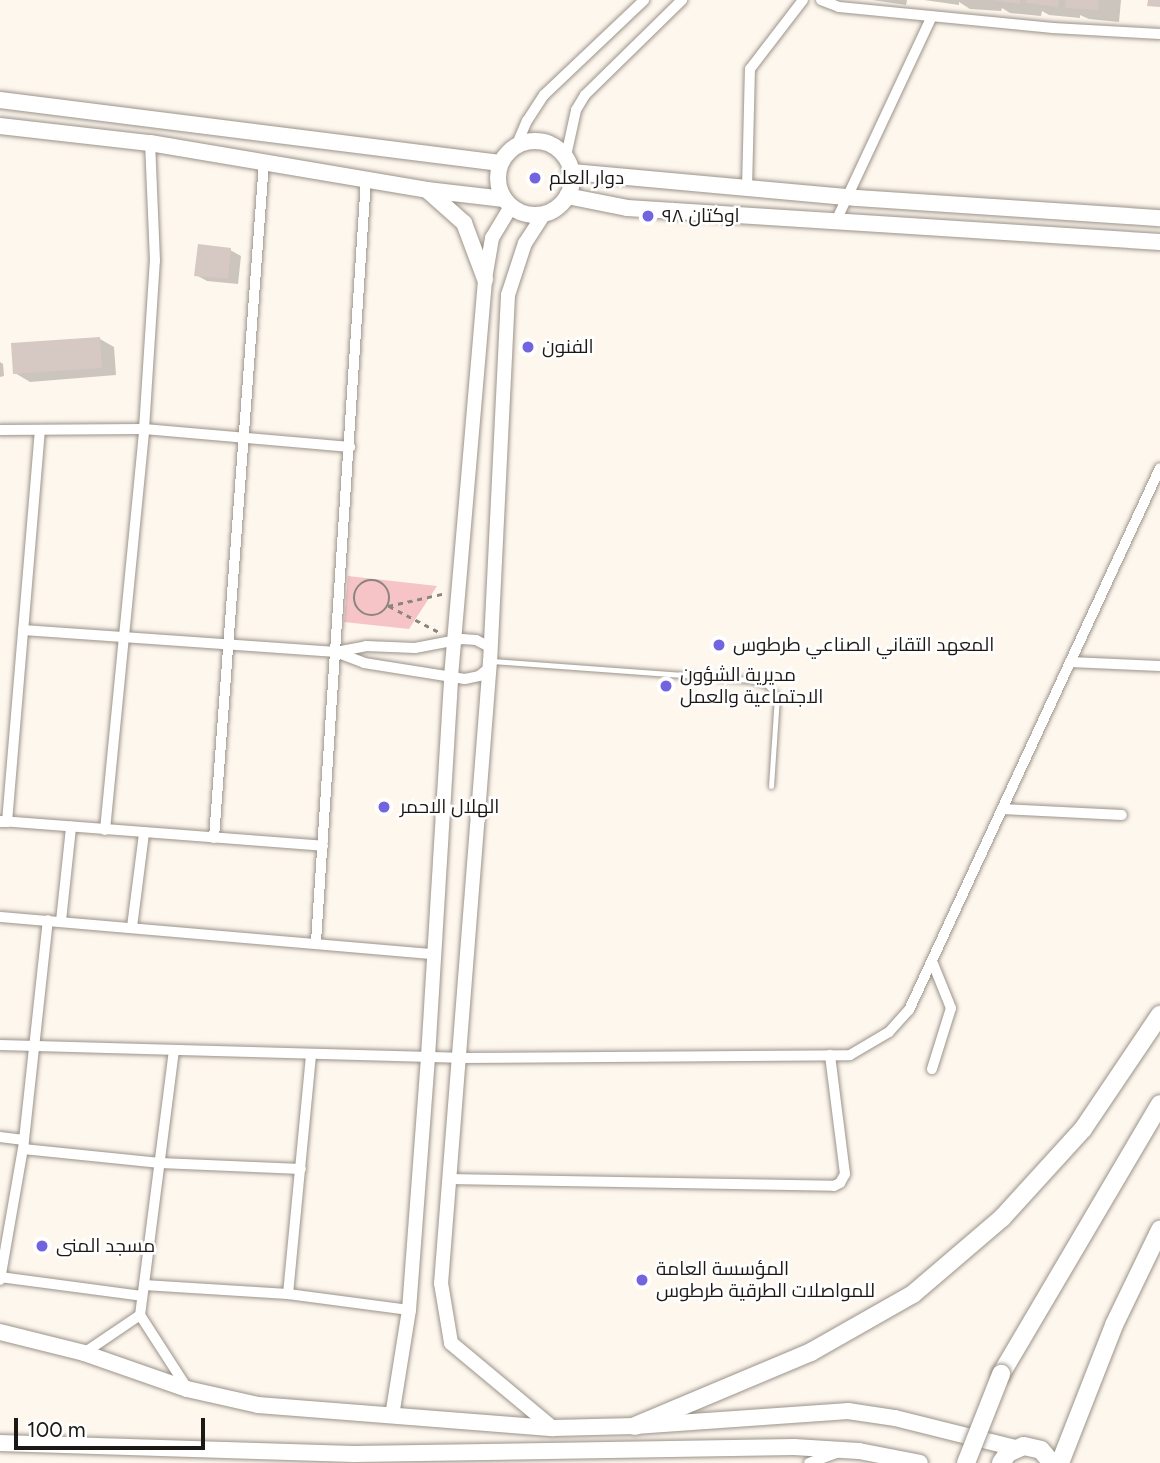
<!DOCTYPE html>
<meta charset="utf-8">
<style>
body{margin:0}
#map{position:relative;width:1160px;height:1463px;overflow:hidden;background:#fef7ee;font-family:Figtree,Cairo,sans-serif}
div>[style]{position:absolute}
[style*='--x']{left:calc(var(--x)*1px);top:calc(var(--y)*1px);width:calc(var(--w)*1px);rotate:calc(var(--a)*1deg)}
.green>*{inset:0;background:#f6c4c7}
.shadow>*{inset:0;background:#0003}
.building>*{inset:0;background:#d6c8c3}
.path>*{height:2.5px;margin-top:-1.25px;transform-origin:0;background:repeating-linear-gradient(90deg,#8a857f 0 5px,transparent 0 10px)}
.path>.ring{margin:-1.25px;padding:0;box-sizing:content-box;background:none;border:2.5px solid #8a857f;border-radius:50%}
.roads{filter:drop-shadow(0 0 2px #9b9389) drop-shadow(0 0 2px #9b9389)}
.service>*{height:5px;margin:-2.5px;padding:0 2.5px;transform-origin:2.5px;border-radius:2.5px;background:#fff}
.minor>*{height:10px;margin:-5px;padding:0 5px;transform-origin:5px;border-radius:5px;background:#fff}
.tertiary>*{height:14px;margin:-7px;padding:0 7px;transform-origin:7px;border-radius:7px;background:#fff}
.secondary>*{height:16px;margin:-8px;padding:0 8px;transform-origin:8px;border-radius:8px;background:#fff}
.secondary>.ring{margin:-8px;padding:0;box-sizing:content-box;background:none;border:16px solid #fff;border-radius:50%}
.trunk>*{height:18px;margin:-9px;padding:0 9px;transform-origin:9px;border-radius:9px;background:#fff}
.bridges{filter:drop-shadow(0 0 2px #9b9389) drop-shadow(0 0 2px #9b9389)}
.trunk-bridge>*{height:18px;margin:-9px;padding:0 9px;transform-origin:9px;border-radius:9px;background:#fff}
.dots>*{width:19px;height:19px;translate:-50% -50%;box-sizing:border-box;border:4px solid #fff;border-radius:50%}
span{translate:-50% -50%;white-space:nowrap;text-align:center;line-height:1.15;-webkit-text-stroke:5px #fff;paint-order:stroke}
.poi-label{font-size:19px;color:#1c1815}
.left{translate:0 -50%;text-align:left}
.scale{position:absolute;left:14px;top:1418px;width:191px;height:32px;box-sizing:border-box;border:4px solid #1c1815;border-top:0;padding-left:9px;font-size:21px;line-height:24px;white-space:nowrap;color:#1c1815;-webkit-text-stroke:5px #fff;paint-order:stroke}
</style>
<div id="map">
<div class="green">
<div style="clip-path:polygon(348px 576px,437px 586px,409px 629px,344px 622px)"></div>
</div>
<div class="shadow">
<div style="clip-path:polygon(872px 0,907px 0,906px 5px)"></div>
<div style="clip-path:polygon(924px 0,1121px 0,1119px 22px,1089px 19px,1080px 15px,1080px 18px,1049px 15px,1042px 11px,1041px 16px,1010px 13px,1002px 8px,1001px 11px,970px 9px,959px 2px,959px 5px)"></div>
<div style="clip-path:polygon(230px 250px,241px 256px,238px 284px,207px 281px,196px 275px)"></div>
<div style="clip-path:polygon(100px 339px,114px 347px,116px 375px,30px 382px,15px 373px)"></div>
<div style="clip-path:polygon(0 362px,3px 364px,4px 376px,0 377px)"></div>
</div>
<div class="building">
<div style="clip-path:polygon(993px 0,1020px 0,1020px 4px)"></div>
<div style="clip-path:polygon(1026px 0,1059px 0,1058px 7px,1026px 3px)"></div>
<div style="clip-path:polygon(1066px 0,1099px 0,1098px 10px,1065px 8px)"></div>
<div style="clip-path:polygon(1148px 0,1160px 0,1160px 7px,1147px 6px)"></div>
<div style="clip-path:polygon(198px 244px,231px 248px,228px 279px,194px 276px)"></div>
<div style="clip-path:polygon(100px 337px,102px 368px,13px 374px,11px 343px)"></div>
</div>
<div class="path">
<div class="ring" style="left:354px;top:580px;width:33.5px;height:33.5px"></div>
<div style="--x:388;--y:606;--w:59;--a:-12.6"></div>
<div style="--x:389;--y:606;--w:56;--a:27.5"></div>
</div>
<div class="roads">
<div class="service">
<div style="--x:492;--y:661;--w:260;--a:4.2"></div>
<div style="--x:751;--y:680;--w:17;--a:17"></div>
<div style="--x:767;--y:685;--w:15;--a:48"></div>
<div style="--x:777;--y:696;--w:90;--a:93.8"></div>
</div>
<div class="minor">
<div style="--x:821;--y:0;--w:19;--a:21"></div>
<div style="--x:839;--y:7;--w:215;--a:5.6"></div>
<div style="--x:1053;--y:28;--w:107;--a:3.2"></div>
<div style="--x:517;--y:144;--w:25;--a:-67"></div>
<div style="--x:527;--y:121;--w:31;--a:-57"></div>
<div style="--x:544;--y:95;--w:138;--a:-43.5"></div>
<div style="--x:566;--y:156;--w:47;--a:-77.7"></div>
<div style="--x:576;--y:110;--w:17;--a:-59"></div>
<div style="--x:585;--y:95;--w:136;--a:-44.4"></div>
<div style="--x:747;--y:189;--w:120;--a:-88.6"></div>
<div style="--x:750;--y:69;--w:87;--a:-52.5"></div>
<div style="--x:836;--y:221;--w:226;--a:-64.9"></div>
<div style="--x:0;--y:430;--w:144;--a:-0.4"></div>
<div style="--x:144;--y:429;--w:207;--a:5"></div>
<div style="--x:23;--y:630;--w:314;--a:4"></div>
<div style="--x:336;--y:652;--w:30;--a:21"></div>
<div style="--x:364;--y:663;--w:102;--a:9"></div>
<div style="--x:465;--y:679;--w:14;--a:-12"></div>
<div style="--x:479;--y:676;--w:13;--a:-39"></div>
<div style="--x:336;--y:652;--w:31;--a:-11"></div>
<div style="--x:366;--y:646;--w:49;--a:2.3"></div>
<div style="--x:415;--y:648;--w:48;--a:-10.8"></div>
<div style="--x:462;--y:639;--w:14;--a:4"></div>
<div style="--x:476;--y:640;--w:16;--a:27"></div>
<div style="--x:1070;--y:662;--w:90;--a:2.5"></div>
<div style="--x:1002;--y:809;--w:120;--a:2.9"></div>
<div style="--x:1;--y:821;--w:323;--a:4.4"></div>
<div style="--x:0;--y:822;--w:7;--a:0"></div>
<div style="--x:7;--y:822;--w:392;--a:-85.2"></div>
<div style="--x:105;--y:830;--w:403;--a:-84.4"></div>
<div style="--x:144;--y:429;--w:168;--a:-86.3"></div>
<div style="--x:155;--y:261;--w:118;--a:-92.4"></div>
<div style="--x:214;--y:838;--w:678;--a:-85.77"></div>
<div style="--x:0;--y:917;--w:436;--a:4.9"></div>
<div style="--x:61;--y:921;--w:95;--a:-83.9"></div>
<div style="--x:132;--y:927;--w:95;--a:-82.7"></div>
<div style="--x:316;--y:942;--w:765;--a:-86.25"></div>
<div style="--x:932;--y:961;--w:51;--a:68"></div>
<div style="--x:951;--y:1008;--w:64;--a:107.3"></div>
<div style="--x:0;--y:1045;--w:458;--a:1.6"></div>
<div style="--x:458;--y:1058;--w:392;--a:-0.4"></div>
<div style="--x:850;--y:1055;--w:45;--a:-30.5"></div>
<div style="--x:889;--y:1032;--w:30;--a:-48"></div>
<div style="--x:909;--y:1010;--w:597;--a:-65.15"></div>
<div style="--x:174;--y:1050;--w:267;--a:97.3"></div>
<div style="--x:140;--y:1315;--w:87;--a:57.2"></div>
<div style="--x:0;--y:1137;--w:24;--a:7"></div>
<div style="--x:24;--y:1140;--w:221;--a:-83.8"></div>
<div style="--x:23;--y:1149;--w:138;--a:5.8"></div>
<div style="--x:160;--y:1163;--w:141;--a:2.4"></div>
<div style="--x:448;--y:1179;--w:386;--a:1"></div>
<div style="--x:834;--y:1186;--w:7;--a:-27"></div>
<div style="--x:840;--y:1183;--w:10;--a:-61"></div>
<div style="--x:845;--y:1174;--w:120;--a:-97.2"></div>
<div style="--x:0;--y:1277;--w:143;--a:7.6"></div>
<div style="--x:0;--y:1280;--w:139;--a:-80.1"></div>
<div style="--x:144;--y:1285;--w:144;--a:3.6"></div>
<div style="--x:288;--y:1294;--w:122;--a:7.5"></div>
<div style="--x:288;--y:1294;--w:241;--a:-84.5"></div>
<div style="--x:84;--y:1353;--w:68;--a:-34.2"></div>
<div style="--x:809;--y:1463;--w:29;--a:-20"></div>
</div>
<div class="tertiary">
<div style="--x:544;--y:214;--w:35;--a:123"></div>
<div style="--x:525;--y:243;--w:55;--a:108.1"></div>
<div style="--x:508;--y:295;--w:366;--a:92.8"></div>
<div style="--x:490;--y:661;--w:624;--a:94.5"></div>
<div style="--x:441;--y:1283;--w:61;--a:80.5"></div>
<div style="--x:451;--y:1343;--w:133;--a:39.8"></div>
<div style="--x:392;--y:1416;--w:107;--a:-80.9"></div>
<div style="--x:409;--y:1310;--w:254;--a:-85.7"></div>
<div style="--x:428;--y:1057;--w:381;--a:-86.5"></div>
<div style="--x:451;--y:677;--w:399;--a:-85.1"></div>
<div style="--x:485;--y:279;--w:42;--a:-80.3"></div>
<div style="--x:492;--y:238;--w:37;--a:-59"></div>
</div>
<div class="secondary">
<div style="--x:0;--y:100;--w:504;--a:7.18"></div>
<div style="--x:0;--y:126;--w:151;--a:6.5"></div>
<div style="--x:150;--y:143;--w:281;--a:9.6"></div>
<div style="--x:427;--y:190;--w:78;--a:6.7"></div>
<div class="ring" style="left:498px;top:141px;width:58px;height:58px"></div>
<div style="--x:572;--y:172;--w:286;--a:5.2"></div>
<div style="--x:857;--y:198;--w:304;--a:3.8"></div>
<div style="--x:427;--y:190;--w:50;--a:41.7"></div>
<div style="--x:464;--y:223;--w:60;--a:69.4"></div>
<div style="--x:567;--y:196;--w:61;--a:11.3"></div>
<div style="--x:627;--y:208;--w:534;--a:3.65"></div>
<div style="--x:0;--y:1332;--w:87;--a:14"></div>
<div style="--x:84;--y:1353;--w:109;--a:19.3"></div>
<div style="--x:187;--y:1389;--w:73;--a:12.7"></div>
<div style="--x:258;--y:1405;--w:296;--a:4.5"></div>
<div style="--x:553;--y:1428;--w:82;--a:-1.4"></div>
<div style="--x:635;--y:1426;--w:214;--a:-4"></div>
<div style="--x:848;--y:1411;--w:48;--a:8.5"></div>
<div style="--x:895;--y:1418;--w:124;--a:14"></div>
<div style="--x:0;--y:1443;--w:354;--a:1.8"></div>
<div style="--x:354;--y:1454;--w:440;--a:-0.9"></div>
<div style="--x:794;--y:1447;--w:65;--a:3.5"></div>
<div style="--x:859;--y:1451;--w:62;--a:11.1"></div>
</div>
<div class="trunk">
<div style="--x:1001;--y:1374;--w:313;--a:-59.5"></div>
<div style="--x:635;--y:1426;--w:191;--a:-22.8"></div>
<div style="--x:811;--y:1352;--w:117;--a:-29.6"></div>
<div style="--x:913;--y:1294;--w:117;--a:-40.5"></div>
<div style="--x:1002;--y:1218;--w:120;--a:-47.7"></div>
<div style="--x:1083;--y:1129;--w:138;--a:-56"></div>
<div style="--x:1001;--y:1463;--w:12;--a:-55"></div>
<div style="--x:1008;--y:1453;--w:17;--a:-24"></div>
<div style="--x:1024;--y:1446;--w:17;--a:13"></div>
<div style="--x:1041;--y:1450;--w:17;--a:50"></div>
<div style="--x:1060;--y:1463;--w:148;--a:-68.6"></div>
<div style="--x:1114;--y:1325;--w:106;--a:-64.2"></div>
</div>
</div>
<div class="bridges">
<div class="trunk-bridge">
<div style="--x:966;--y:1463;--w:96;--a:-68.5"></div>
</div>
</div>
<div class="dots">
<div style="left:535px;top:178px;background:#7264de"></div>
<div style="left:648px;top:216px;background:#7264de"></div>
<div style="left:528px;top:347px;background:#7264de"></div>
<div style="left:719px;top:645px;background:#7264de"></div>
<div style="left:666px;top:686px;background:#7264de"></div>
<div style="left:384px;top:807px;background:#7264de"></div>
<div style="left:42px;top:1246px;background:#7264de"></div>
<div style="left:642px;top:1280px;background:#7264de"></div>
</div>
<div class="poi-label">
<span class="left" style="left:549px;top:178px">دوار العلم</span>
<span class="left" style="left:662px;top:216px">اوكتان ٩٨</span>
<span class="left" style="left:542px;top:347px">الفنون</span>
<span class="left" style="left:733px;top:645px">المعهد التقاني الصناعي طرطوس</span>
<span class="left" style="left:680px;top:686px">مديرية الشؤون<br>الاجتماعية والعمل</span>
<span class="left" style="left:400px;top:807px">الهلال الاحمر</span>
<span class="left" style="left:56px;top:1246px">مسجد المنى</span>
<span class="left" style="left:656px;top:1280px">المؤسسة العامة<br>للمواصلات الطرقية طرطوس</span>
</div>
<div class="scale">100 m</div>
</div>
